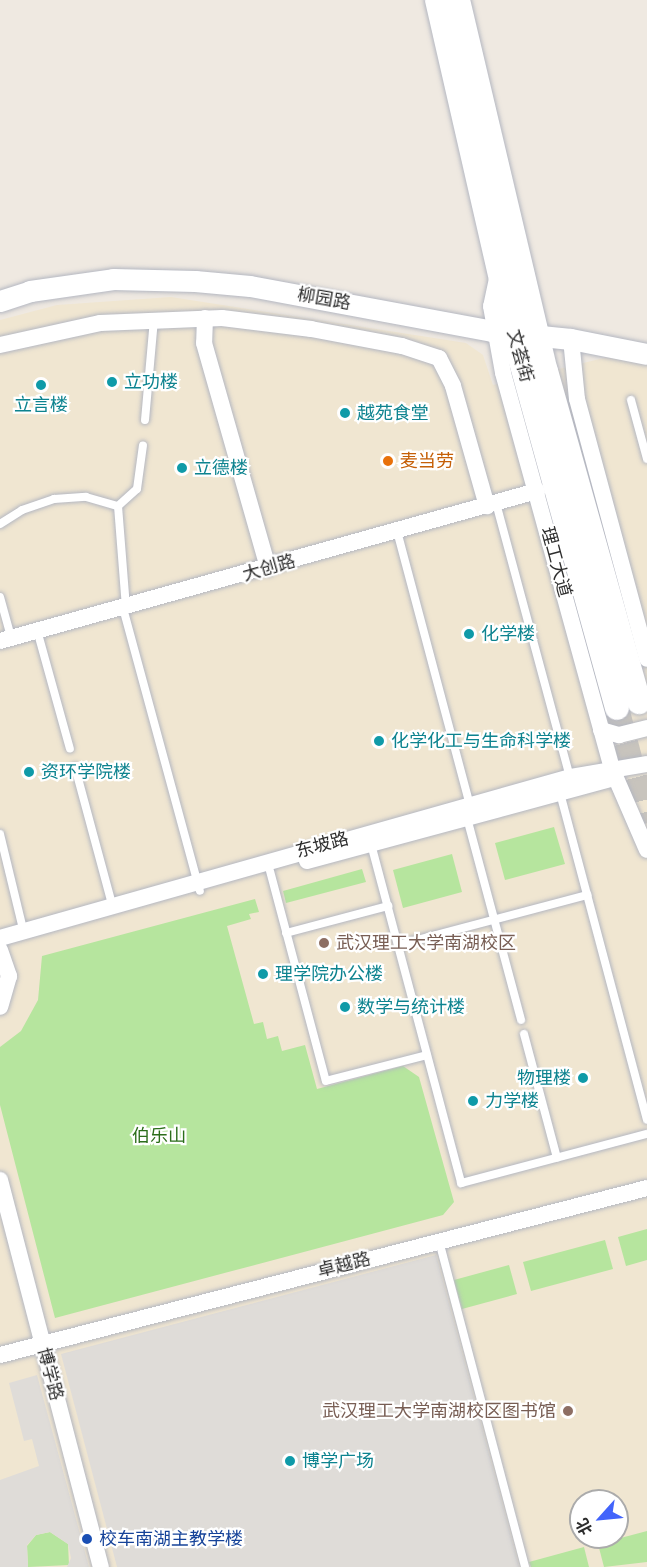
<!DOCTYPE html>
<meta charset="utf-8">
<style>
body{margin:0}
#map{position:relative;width:647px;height:1567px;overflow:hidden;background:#efe9e1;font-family:Signika,"Noto Sans SC",sans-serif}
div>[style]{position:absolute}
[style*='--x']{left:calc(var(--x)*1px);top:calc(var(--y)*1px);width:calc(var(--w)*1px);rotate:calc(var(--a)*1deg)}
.education>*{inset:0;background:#f0e6d1}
.green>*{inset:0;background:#b6e59e}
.plaza>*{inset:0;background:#dfdcd8}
.secondary-tunnel>*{height:24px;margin-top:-12px;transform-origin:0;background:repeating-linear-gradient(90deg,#c8c4bd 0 24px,transparent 0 36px)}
.roads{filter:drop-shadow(0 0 2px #b4b7c1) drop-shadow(0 0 2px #b4b7c1)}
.service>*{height:8px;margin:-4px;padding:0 4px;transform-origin:4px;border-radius:4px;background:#fff}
.minor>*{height:16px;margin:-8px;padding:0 8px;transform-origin:8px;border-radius:8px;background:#fff}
.tertiary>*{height:21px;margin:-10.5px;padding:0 10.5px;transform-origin:10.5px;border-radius:10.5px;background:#fff}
.secondary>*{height:24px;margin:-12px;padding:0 12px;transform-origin:12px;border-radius:12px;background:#fff}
.dots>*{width:16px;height:16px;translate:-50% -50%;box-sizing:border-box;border:3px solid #fff;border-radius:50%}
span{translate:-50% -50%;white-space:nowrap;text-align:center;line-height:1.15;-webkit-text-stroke:4.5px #fff;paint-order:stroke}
.street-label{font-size:18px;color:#2e2e2e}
.culture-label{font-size:18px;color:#0d838f}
.left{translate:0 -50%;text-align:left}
.right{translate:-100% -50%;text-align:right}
.food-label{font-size:18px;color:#c56008}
.education-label{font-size:18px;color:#785e54}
.park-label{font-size:18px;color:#2c6e1b}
.transit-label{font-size:18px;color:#164399}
.north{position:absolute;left:569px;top:1489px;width:60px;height:60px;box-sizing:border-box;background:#fff;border:2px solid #ababab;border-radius:50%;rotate:243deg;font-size:16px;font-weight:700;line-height:24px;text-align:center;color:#2e2e2e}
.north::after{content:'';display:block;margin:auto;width:21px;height:27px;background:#4264fb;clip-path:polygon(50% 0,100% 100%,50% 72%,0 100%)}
</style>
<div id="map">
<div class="education">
<div style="clip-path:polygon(evenodd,171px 297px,466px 343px,483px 355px,493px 385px,608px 357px,647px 363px,647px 1567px,0 1567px,0 320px,57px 305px,171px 297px,581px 1501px,617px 1501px,617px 1537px,581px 1537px,581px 1501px)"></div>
</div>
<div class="green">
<div style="clip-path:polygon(554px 827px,565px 864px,505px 880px,495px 843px)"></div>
<div style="clip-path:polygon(452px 854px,462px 892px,403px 908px,393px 870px)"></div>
<div style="clip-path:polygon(362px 869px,366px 882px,286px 903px,283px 891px)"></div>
<div style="clip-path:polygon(255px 899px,259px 912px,249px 914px,251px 919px,227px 926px,254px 1024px,263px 1022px,267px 1039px,278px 1036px,282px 1051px,305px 1045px,317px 1089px,403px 1066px,419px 1077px,454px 1202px,443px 1215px,55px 1318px,0 1105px,0 1047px,21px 1031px,38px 1000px,42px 956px)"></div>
<div style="clip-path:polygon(647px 1229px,647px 1260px,626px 1266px,618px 1237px)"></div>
<div style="clip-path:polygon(605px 1240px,613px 1269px,531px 1291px,523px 1262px)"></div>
<div style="clip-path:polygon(509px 1265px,517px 1294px,462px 1309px,454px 1280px)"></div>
<div style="clip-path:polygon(647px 1531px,647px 1562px,604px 1567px,598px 1544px)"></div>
<div style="clip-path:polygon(50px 1532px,68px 1544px,69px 1565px,28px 1567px,27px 1546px,36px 1535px)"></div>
<div style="clip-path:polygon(584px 1547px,589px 1567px,531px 1567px,529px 1562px)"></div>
</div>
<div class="plaza">
<div style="clip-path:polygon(436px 1255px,519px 1567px,117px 1567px,61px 1354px)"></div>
<div style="clip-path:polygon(37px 1375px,89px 1567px,67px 1567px,71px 1558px,68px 1544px,50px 1532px,36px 1535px,27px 1545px,28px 1567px,0 1567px,0 1480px,39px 1466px,32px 1439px,24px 1441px,9px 1383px)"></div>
</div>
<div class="secondary-tunnel">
<div style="--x:617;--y:708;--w:119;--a:75.4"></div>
</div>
<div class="roads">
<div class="service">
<div style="--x:631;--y:400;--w:61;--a:74.8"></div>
<div style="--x:145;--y:420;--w:100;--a:-84.9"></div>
<div style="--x:496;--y:503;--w:284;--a:74.9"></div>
<div style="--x:118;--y:506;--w:101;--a:85.5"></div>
<div style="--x:118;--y:506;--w:25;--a:-42"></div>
<div style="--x:137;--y:489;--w:44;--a:-82.2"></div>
<div style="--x:0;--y:524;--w:26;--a:-32"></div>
<div style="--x:22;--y:510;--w:34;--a:-19"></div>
<div style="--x:54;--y:499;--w:32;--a:-4"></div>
<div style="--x:86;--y:497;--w:33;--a:16"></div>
<div style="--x:397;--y:531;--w:284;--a:75.1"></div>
<div style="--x:0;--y:597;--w:41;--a:74.6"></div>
<div style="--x:123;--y:608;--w:293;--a:74.8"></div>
<div style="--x:37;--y:630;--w:123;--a:74.5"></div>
<div style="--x:75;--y:767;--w:142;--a:74.9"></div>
<div style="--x:560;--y:793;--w:338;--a:75.1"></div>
<div style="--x:467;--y:818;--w:209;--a:75"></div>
<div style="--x:0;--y:834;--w:98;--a:76.4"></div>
<div style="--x:371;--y:844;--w:351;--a:75.1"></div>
<div style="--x:461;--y:1183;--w:192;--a:-14.8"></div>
<div style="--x:270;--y:871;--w:217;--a:75.1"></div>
<div style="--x:326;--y:1081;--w:104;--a:-14.4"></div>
<div style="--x:286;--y:933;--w:106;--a:-14.8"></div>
<div style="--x:398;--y:945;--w:196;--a:-14.8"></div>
<div style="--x:524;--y:1034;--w:128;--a:75.1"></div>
<div style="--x:439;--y:1241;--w:337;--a:75.2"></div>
</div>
<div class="minor">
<div style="--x:498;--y:274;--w:33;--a:102"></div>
<div style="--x:491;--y:306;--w:68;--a:79.8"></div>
<div style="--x:503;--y:373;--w:411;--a:74.6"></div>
<div style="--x:612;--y:769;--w:88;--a:66.6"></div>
<div style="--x:205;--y:318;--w:25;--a:92"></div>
<div style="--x:204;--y:343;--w:234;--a:74.1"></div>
<div style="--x:571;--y:339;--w:60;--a:84.3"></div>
<div style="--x:577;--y:399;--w:269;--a:74.9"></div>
<div style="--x:0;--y:345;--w:102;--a:-12.4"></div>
<div style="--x:100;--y:323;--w:122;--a:-2.3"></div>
<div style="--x:222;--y:318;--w:90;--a:7"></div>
<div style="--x:311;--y:329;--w:93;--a:10.6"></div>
<div style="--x:402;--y:346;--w:39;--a:18"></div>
<div style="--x:439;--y:358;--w:31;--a:63"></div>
<div style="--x:453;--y:386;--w:125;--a:74.2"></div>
<div style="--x:0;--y:641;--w:558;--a:-15.61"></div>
<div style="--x:601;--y:730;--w:19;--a:16"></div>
<div style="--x:619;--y:735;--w:29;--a:-14"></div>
<div style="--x:307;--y:861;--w:319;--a:-15.1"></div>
<div style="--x:0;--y:938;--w:592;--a:-15.77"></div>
<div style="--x:570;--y:777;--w:78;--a:-9.6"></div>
<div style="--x:0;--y:950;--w:28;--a:71"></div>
<div style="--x:9;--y:976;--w:32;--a:106"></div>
<div style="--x:0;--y:1180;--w:400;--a:75.4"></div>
<div style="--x:0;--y:1355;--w:668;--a:-14.47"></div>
</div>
<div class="tertiary">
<div style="--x:0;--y:301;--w:32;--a:-18"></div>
<div style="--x:30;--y:291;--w:84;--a:-8.2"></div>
<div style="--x:113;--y:279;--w:82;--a:1.4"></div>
<div style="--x:195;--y:281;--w:55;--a:5.2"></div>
<div style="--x:250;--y:286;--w:246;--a:10.5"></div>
<div style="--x:492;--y:331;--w:79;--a:5.8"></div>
<div style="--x:571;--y:339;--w:77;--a:11.2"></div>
</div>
<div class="secondary">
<div style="--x:437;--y:0;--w:342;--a:77.1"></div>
<div style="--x:513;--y:333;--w:389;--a:74.5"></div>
<div style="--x:458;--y:0;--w:381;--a:76.7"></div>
<div style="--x:546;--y:371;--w:344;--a:74.3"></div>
</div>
</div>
<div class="dots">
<div style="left:112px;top:382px;background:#0f9aa8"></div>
<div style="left:41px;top:385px;background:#0f9aa8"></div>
<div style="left:345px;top:413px;background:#0f9aa8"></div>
<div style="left:388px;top:461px;background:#e8710a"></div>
<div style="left:182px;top:468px;background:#0f9aa8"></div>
<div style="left:469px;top:634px;background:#0f9aa8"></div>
<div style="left:379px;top:741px;background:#0f9aa8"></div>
<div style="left:29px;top:772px;background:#0f9aa8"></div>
<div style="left:324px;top:943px;background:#8d6e63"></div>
<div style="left:263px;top:974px;background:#0f9aa8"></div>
<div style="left:345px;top:1007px;background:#0f9aa8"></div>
<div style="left:583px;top:1078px;background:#0f9aa8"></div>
<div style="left:473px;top:1101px;background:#0f9aa8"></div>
<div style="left:568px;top:1411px;background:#8d6e63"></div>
<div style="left:290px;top:1461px;background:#0f9aa8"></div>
<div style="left:87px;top:1539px;background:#1a4fb4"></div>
</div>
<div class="street-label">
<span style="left:324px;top:299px;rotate:10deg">柳园路</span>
<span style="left:520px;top:356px;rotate:75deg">文荟街</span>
<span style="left:556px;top:562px;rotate:75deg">理工大道</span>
<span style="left:269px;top:568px;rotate:-16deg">大创路</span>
<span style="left:322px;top:845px;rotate:-15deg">东坡路</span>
<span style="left:344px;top:1265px;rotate:-14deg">卓越路</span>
<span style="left:50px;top:1374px;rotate:75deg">博学路</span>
</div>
<div class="culture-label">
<span class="left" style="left:124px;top:382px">立功楼</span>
<span style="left:41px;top:405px">立言楼</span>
<span class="left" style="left:357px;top:413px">越苑食堂</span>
<span class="left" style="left:194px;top:468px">立德楼</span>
<span class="left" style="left:481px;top:634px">化学楼</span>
<span class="left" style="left:391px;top:741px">化学化工与生命科学楼</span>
<span class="left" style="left:41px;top:772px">资环学院楼</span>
<span class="left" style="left:275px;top:974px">理学院办公楼</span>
<span class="left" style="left:357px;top:1007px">数学与统计楼</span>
<span class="right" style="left:571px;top:1078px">物理楼</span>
<span class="left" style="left:485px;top:1101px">力学楼</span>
<span class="left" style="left:302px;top:1461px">博学广场</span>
</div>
<div class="food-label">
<span class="left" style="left:400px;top:461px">麦当劳</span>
</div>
<div class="education-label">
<span class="left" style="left:336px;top:943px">武汉理工大学南湖校区</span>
<span class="right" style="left:556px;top:1411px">武汉理工大学南湖校区图书馆</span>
</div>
<div class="park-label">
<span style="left:159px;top:1136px">伯乐山</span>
</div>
<div class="transit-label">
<span class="left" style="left:99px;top:1539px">校车南湖主教学楼</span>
</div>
<div class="north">北</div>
</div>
